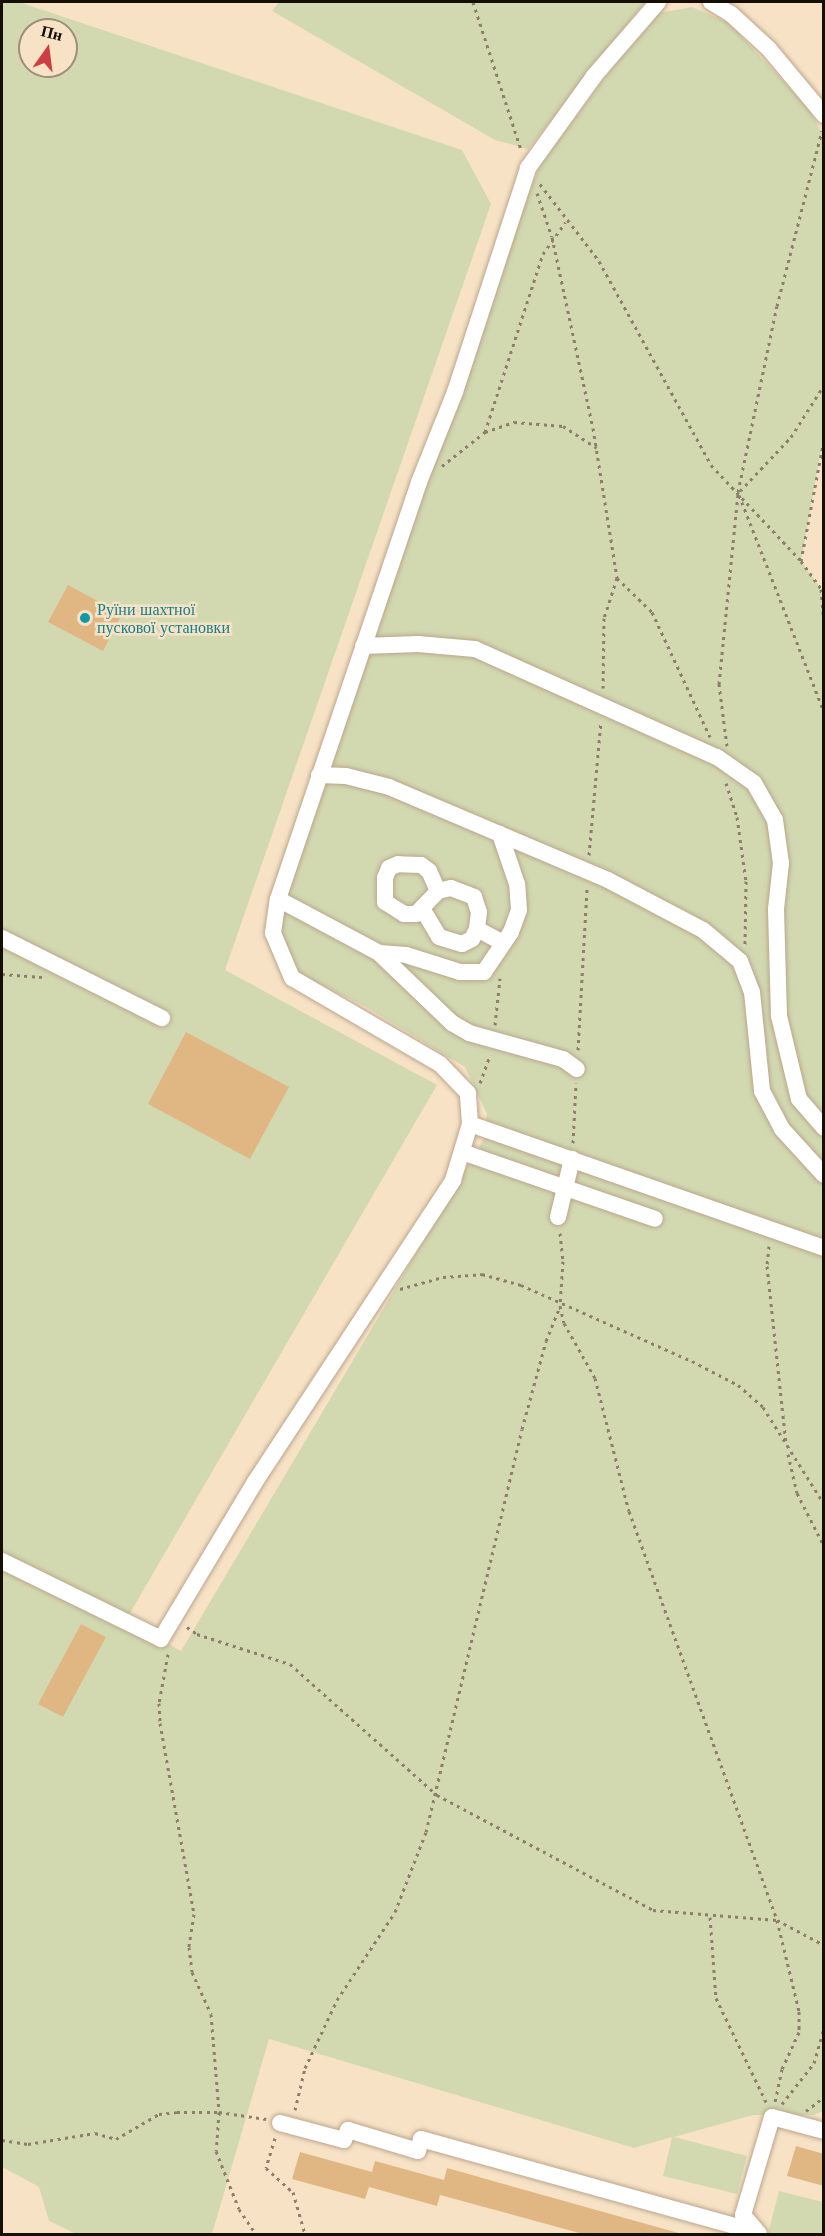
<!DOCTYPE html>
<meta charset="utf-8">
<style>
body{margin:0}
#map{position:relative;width:825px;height:2236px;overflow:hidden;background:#f8e2c6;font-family:"Libre Baskerville",serif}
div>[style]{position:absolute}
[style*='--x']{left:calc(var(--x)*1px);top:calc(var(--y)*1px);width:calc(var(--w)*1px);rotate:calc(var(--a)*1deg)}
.green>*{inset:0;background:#d2d9b1}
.building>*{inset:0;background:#e0b783}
.path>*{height:3px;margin-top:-1.5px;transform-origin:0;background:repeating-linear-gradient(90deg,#8d7e6b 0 3px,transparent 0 7.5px)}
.roads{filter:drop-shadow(0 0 2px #bba68c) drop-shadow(0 0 2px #bba68c)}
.minor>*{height:16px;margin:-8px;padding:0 8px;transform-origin:8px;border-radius:8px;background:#fff}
.dots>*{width:16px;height:16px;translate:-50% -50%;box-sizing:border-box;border:3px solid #f8e2c6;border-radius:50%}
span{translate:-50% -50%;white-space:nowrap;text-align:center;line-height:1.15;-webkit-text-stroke:5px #f8e2c6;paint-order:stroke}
.culture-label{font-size:16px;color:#0d838f}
.left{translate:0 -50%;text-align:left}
.frame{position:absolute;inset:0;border:3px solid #150e05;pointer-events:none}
.north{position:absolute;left:18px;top:18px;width:60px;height:60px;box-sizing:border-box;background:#f8e2c6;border:2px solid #9d8d79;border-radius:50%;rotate:14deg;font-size:16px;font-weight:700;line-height:24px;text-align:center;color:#150e05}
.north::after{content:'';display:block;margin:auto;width:21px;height:27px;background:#cd3d44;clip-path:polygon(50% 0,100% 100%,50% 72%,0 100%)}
</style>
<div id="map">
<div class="green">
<div style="clip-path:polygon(evenodd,2px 2px,19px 2px,462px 150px,491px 204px,225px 970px,437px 1085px,126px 1620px,181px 1651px,485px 1137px,487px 1114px,465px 1067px,366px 1007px,300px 974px,282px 941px,280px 919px,287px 879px,517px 220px,541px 164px,623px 53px,659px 13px,692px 7px,729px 23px,808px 108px,823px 135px,823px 439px,801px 561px,821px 589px,824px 624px,823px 2111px,814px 2115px,753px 2115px,674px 2137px,747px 2156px,737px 2194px,663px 2176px,672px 2137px,634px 2148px,269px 2039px,212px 2234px,76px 2234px,49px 2221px,39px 2187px,2px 2167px,2px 2px,30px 30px,66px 30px,66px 66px,30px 66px,30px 30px)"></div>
<div style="clip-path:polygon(279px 2px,645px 2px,528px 149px,495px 140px,272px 11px)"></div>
<div style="clip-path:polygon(779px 2191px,823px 2202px,823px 2234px,768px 2234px)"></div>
</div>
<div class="building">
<div style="clip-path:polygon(68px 585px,122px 614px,103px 651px,48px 622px)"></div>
<div style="clip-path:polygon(186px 1032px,289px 1087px,250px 1159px,148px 1104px)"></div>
<div style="clip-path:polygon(81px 1624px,106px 1637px,63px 1717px,38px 1704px)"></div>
<div style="clip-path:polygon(796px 2146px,824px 2154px,824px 2186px,787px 2176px)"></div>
<div style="clip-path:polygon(300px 2152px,372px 2172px,375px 2161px,444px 2180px,447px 2168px,682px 2234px,583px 2234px,440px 2195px,437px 2206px,369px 2187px,365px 2199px,292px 2179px)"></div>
</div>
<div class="path">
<div style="--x:473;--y:2;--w:156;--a:72"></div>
<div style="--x:540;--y:184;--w:97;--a:52.5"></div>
<div style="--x:599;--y:261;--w:233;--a:61.2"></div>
<div style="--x:711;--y:465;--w:132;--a:46.8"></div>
<div style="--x:801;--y:561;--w:34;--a:54"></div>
<div style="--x:821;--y:589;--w:35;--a:85"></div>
<div style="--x:537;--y:193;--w:46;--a:71.2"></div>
<div style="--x:552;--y:237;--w:195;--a:77.9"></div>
<div style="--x:593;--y:428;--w:152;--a:80.9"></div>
<div style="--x:617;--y:578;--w:42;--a:108"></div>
<div style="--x:604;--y:618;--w:70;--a:90.8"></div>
<div style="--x:485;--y:432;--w:187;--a:-72"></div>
<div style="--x:543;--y:254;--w:39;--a:-55"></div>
<div style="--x:442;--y:466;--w:55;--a:-38.3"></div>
<div style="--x:485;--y:432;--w:31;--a:-19"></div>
<div style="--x:514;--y:422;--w:49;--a:4.7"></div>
<div style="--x:563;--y:426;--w:40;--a:32.9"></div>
<div style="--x:740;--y:491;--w:74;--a:-46.6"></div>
<div style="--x:791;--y:437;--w:62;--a:-57.6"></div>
<div style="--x:739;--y:495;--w:233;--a:68.6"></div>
<div style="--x:801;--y:561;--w:124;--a:-79.3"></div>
<div style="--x:617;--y:578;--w:49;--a:44.2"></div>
<div style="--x:652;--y:612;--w:138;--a:65.1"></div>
<div style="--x:727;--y:746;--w:63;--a:-97.4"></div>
<div style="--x:719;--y:684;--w:193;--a:-84.3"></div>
<div style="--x:738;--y:492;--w:190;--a:-78.2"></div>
<div style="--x:777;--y:306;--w:181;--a:-75.6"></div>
<div style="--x:726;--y:783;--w:36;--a:72"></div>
<div style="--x:737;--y:817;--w:65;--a:82"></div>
<div style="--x:746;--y:881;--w:64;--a:90.9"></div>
<div style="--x:589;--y:855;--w:135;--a:-84.9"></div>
<div style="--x:2;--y:974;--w:40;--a:4.3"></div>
<div style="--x:495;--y:1025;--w:47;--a:-83.9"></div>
<div style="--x:578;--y:1050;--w:161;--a:-86.8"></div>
<div style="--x:480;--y:1083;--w:30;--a:-70"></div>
<div style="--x:573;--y:1143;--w:60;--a:-87.1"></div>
<div style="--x:560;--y:1233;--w:28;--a:84"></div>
<div style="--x:563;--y:1261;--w:45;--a:93.8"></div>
<div style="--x:560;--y:1306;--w:17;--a:77"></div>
<div style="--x:564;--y:1323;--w:63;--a:60.6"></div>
<div style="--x:595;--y:1378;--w:137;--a:75.7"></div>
<div style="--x:629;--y:1511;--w:435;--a:70.1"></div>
<div style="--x:777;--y:1920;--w:53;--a:28"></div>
<div style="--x:769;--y:1246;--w:20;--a:96"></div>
<div style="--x:767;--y:1266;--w:180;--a:83.9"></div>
<div style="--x:400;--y:1289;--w:45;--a:-15.6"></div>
<div style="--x:443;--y:1277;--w:39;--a:-4"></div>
<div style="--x:482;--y:1274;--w:41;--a:15.8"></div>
<div style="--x:521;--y:1285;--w:187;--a:24"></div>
<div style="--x:692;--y:1361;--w:52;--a:27.6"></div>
<div style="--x:738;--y:1385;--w:33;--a:41"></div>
<div style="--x:763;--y:1407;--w:115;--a:57.8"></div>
<div style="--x:788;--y:1454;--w:40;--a:77"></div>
<div style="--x:797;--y:1493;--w:59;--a:63"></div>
<div style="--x:187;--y:1627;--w:12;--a:35"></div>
<div style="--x:197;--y:1634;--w:98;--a:17.9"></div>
<div style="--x:290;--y:1664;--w:197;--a:41.7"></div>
<div style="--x:437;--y:1795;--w:245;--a:28"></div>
<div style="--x:653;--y:1910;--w:124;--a:4.6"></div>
<div style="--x:777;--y:1920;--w:94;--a:76.4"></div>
<div style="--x:799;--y:2011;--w:21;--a:90"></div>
<div style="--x:799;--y:2032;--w:41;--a:114.7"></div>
<div style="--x:782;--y:2069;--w:35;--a:102"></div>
<div style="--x:168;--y:1654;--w:50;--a:100.4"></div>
<div style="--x:159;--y:1703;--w:20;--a:87"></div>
<div style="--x:160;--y:1723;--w:194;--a:79.9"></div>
<div style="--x:194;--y:1914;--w:33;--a:99"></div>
<div style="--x:189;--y:1947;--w:25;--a:83"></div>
<div style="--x:192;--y:1972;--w:46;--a:65.7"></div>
<div style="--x:211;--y:2014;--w:98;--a:85.3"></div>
<div style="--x:219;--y:2112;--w:39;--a:94"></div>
<div style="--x:216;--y:2151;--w:62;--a:68.4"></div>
<div style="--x:239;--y:2209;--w:30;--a:56"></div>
<div style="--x:710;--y:1917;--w:81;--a:85.8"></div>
<div style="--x:716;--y:1998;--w:118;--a:64.3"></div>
<div style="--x:782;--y:2104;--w:52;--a:-52"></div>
<div style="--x:814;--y:2063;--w:35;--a:-74"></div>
<div style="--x:295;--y:2110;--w:43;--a:-76.6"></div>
<div style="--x:305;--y:2068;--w:75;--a:-64.8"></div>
<div style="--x:337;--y:2000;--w:105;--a:-56.6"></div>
<div style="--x:395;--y:1912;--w:86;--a:-68.8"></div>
<div style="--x:426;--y:1832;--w:414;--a:-76.6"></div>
<div style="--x:522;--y:1429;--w:91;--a:-74.7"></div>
<div style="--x:546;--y:1341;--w:38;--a:-68"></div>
<div style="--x:806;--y:2111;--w:23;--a:-38"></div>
<div style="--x:275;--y:2138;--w:31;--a:107"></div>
<div style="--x:266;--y:2168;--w:36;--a:42"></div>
<div style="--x:293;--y:2192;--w:44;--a:74.1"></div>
<div style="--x:2;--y:2140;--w:26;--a:9"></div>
<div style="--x:28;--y:2144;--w:68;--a:-9.3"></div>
<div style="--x:95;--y:2133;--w:22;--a:16"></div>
<div style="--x:116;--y:2139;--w:50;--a:-30.2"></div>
<div style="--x:159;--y:2114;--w:18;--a:-6"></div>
<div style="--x:177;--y:2112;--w:42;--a:0"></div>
<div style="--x:219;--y:2112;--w:48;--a:8.5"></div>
</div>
<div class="roads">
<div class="minor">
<div style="--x:711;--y:2;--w:23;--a:31"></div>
<div style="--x:731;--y:14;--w:52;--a:42.6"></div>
<div style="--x:769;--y:49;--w:86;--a:50.2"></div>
<div style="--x:363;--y:646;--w:55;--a:-2.1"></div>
<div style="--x:418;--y:644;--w:57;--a:5"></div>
<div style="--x:475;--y:649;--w:265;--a:24.1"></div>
<div style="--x:717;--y:757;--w:45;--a:35.1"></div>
<div style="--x:754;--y:783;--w:43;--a:60.4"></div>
<div style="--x:775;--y:820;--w:43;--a:82.1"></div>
<div style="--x:781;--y:863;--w:46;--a:96.2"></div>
<div style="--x:776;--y:909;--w:107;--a:88.4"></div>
<div style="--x:779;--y:1016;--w:85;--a:76.5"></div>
<div style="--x:799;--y:1099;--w:38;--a:49"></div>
<div style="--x:319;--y:775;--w:27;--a:2"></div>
<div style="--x:346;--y:776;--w:44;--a:14.3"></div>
<div style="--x:389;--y:787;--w:238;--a:23"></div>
<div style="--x:608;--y:880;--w:107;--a:27.8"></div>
<div style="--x:703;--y:930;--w:48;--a:40"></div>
<div style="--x:740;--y:961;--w:33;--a:69"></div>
<div style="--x:752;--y:992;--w:100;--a:84.2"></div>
<div style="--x:762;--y:1091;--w:43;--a:62.2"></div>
<div style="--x:782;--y:1129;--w:62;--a:47.6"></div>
<div style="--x:438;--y:891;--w:22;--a:-114"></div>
<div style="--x:429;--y:871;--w:10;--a:-143"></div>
<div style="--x:421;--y:865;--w:23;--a:-178"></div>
<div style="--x:398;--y:864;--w:10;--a:156"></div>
<div style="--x:389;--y:868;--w:11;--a:112"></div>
<div style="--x:385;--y:878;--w:24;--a:90"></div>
<div style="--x:385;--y:902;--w:22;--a:32"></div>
<div style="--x:404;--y:914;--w:12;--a:0"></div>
<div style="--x:416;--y:914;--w:32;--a:-46"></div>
<div style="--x:438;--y:891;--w:13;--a:-13"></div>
<div style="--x:451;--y:888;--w:25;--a:21"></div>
<div style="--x:474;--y:897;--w:16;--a:72"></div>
<div style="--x:479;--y:912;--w:17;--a:97"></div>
<div style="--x:278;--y:899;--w:115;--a:28.1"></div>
<div style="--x:379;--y:953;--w:27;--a:4"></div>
<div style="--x:406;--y:955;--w:57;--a:17.5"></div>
<div style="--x:460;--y:972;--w:24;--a:0"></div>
<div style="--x:484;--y:972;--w:48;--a:-56"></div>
<div style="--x:511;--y:932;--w:23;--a:-70"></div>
<div style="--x:519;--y:910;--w:26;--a:-94"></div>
<div style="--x:517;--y:884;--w:53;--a:-108.8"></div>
<div style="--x:423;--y:910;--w:31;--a:59"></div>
<div style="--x:439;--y:937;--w:24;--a:17"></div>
<div style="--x:462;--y:944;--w:11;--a:-27"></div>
<div style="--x:472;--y:939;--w:11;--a:-63"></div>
<div style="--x:477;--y:929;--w:30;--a:28"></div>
<div style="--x:2;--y:938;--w:179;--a:26.6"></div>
<div style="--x:380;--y:954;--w:100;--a:43.8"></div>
<div style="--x:452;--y:1023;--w:20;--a:30"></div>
<div style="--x:469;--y:1033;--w:98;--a:15.5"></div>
<div style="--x:563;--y:1059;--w:17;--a:36"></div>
<div style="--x:470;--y:1124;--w:375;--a:19.3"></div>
<div style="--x:462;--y:1152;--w:204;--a:19.1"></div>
<div style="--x:558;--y:1217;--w:60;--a:-76.4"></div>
<div style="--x:2;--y:1561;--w:177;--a:26.1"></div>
<div style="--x:161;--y:1639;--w:183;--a:-59.1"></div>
<div style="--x:255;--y:1482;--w:361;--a:-56.7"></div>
<div style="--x:453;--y:1180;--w:59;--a:-73.1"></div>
<div style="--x:470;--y:1124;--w:31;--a:-94"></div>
<div style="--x:468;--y:1093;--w:40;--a:-134"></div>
<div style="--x:440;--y:1064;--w:171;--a:-149.8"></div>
<div style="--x:292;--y:978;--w:49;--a:-112.9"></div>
<div style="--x:273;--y:933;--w:34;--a:-82"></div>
<div style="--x:278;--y:899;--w:440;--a:-71.3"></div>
<div style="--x:419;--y:482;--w:97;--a:-68.2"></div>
<div style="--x:455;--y:392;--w:236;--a:-71.9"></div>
<div style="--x:528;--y:168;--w:113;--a:-54.3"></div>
<div style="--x:594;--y:76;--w:98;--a:-49.1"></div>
<div style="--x:280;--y:2123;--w:66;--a:14.9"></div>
<div style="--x:344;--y:2140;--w:11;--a:-68"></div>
<div style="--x:348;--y:2130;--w:73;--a:16.7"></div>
<div style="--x:418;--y:2151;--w:12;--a:-76"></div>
<div style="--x:421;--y:2139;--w:349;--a:15.5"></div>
<div style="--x:759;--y:2234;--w:25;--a:-130"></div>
<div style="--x:743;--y:2215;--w:102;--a:-73.5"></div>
<div style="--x:772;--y:2117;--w:54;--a:15.1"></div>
</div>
</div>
<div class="dots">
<div style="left:85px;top:618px;background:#0f9aa8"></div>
</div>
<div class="culture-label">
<span class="left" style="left:97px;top:618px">Руїни шахтної<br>пускової установки</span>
</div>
<div class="frame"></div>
<div class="north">Пн</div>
</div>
